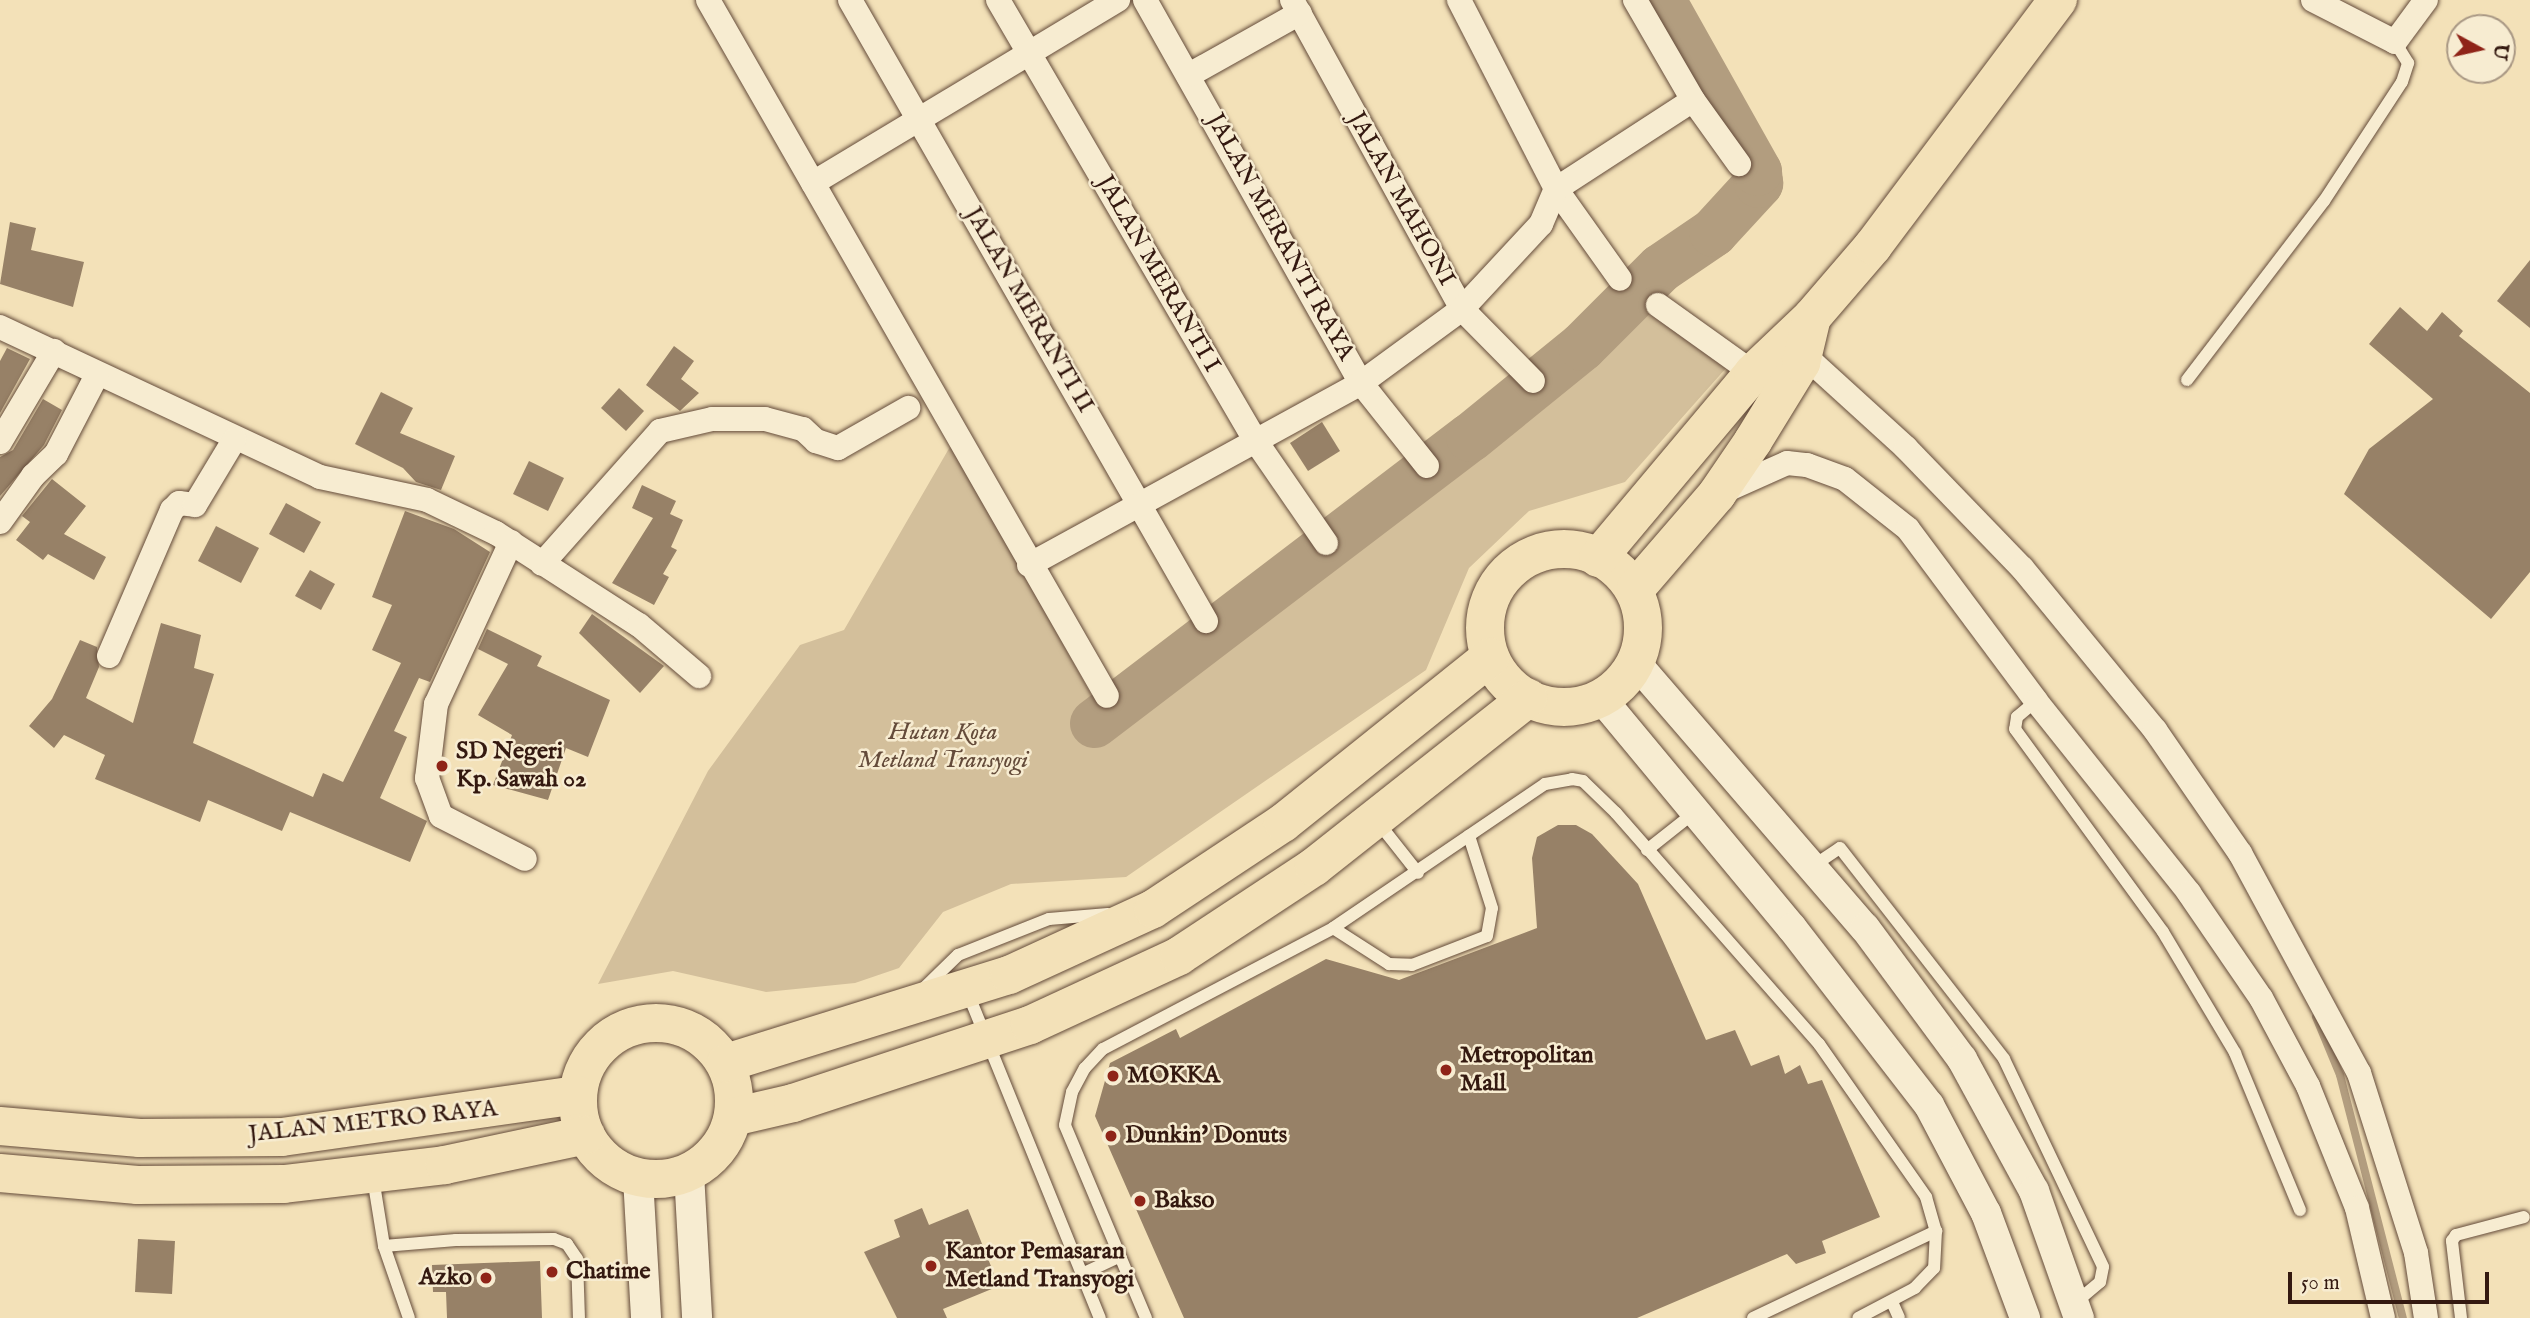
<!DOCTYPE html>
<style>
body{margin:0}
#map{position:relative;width:2530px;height:1318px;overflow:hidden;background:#f3e1b8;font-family:"IM FELL English",serif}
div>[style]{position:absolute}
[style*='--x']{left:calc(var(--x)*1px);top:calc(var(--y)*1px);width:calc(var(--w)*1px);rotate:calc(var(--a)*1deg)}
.green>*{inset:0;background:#d3bf9b}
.stream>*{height:8px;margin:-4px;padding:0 4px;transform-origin:4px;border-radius:4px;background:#b29d7f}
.river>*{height:49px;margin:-24.5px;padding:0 24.5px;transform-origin:24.5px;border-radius:24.5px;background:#b29d7f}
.building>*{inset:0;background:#978167}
.roads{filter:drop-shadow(0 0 2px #644b3a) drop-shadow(0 0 2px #644b3a)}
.service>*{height:12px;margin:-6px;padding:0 6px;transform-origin:6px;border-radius:6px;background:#f7ecd1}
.minor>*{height:24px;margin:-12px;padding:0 12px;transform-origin:12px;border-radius:12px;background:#f7ecd1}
.tertiary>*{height:30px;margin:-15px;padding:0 15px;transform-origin:15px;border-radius:15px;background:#f7ecd1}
.primary>*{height:38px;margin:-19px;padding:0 19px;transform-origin:19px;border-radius:19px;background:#f3e1b8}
.primary>.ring{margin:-19px;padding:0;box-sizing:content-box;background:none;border:38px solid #f3e1b8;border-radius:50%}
.dots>*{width:19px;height:19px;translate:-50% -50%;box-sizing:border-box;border:4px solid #f7ecd1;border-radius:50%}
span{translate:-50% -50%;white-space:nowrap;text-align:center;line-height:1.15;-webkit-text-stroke:5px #f7ecd1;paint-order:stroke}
.street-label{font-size:24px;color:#341910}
.park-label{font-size:24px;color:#644b3a;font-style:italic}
.poi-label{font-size:24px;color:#341910;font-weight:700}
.left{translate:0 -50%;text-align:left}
.right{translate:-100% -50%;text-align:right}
.north{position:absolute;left:2446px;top:14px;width:70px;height:70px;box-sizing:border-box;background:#f7ecd1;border:2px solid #a99884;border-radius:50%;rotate:98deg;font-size:19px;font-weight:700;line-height:28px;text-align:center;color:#341910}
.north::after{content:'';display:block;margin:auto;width:24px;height:32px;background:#8f2418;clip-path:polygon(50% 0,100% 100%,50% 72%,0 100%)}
.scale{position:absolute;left:2288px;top:1272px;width:201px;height:32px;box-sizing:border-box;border:4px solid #341910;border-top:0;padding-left:9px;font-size:21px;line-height:24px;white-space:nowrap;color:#341910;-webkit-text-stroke:5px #f7ecd1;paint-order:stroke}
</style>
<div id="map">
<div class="green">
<div style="clip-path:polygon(1639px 297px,1727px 367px,1625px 482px,1529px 511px,1469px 568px,1426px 670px,1126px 877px,1011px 884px,943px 912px,899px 968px,855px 983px,766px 992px,673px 971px,598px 984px,708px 771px,800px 645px,844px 630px,951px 445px,1114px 735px)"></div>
</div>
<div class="stream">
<div style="--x:2316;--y:1017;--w:63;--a:67.5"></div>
<div style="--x:2340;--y:1075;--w:251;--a:75.5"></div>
</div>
<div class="river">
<div style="--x:1094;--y:723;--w:472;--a:-37.3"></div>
<div style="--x:1470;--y:437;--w:144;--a:-39.1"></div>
<div style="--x:1582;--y:346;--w:110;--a:-45"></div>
<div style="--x:1660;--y:268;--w:64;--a:-34.2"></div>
<div style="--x:1713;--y:232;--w:67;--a:-47.4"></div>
<div style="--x:1758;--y:183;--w:12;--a:-95"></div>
<div style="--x:1757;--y:171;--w:196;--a:-119.3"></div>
</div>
<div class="building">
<div style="clip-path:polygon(10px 222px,36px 228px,31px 250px,84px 262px,73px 307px,0 284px)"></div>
<div style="clip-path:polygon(2530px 260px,2530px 328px,2497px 301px)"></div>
<div style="clip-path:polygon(2400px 307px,2427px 331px,2442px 312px,2463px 331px,2459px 336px,2530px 393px,2530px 572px,2491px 619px,2344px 494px,2369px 449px,2433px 399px,2369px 344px)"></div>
<div style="clip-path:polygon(674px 346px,694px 361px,681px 379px,699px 393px,680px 411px,646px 385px)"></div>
<div style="clip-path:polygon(7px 348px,30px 359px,0 413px,0 361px)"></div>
<div style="clip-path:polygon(619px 388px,644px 411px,626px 431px,601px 408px)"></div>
<div style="clip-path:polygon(381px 392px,413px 408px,400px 433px,455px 456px,441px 490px,416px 482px,403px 468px,355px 444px)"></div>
<div style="clip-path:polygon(43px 399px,62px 410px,44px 445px,0 496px,0 457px,13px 450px)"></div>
<div style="clip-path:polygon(1322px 422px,1340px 451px,1308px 471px,1290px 443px)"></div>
<div style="clip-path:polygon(529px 461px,564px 478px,548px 511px,513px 494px)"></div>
<div style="clip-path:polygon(52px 479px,86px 506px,64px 534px,106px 557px,94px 580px,48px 554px,43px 560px,16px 540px,30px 522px,22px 516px)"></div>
<div style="clip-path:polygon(642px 485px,676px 501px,670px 514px,683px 520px,671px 547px,677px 550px,663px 574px,669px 577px,654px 605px,612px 583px,653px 518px,632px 508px)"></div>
<div style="clip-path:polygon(286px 503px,321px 522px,304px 553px,269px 534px)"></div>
<div style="clip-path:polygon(405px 511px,454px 529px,490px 552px,430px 682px,419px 678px,394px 731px,407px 737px,380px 798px,427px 821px,410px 862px,290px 812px,282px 831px,208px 800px,200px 822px,95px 779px,105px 755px,64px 735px,54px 748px,29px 726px,52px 699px,80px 640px,97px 647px,99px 667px,86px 698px,133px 723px,161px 623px,201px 635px,194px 668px,214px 674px,193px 743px,313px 797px,323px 773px,343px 782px,401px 663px,372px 650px,392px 605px,372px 597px)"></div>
<div style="clip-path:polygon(216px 526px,259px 548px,241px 583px,198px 561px)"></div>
<div style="clip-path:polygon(310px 570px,335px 584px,321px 610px,295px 596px)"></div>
<div style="clip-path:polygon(592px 614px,664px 666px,640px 693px,579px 633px)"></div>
<div style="clip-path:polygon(487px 629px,542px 656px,537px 666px,610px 700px,588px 757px,566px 748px,548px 800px,493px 785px,512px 735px,478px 715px,508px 664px,478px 649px)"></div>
<div style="clip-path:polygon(1558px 825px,1576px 825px,1592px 834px,1638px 884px,1706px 1040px,1735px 1030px,1751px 1066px,1779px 1055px,1785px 1074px,1800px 1065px,1808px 1084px,1822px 1080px,1880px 1217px,1822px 1241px,1826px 1253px,1796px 1264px,1787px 1254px,1637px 1318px,1184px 1318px,1095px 1116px,1110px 1063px,1176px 1029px,1180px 1038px,1326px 959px,1399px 980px,1537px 928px,1532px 858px,1537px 837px)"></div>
<div style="clip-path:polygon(922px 1208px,929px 1225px,968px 1209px,999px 1286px,943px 1309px,947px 1318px,897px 1318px,864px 1252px,900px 1237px,894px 1220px)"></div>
<div style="clip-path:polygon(138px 1239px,175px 1241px,172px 1294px,135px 1292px)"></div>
<div style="clip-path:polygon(540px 1261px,542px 1318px,447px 1318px,446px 1292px,433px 1292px,432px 1265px)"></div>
</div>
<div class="roads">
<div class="service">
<div style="--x:2187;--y:380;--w:225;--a:-52.6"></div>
<div style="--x:2324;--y:201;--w:142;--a:-56.8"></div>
<div style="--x:2402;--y:82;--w:20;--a:-72"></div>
<div style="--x:2408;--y:63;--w:25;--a:-122"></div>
<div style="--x:2036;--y:701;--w:25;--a:140"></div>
<div style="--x:2017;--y:717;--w:12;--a:99"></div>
<div style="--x:2015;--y:729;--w:251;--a:53.9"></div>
<div style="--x:2163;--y:932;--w:141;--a:59.2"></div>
<div style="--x:2235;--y:1053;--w:170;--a:67.5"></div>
<div style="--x:1377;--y:821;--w:66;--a:51.7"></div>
<div style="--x:1647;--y:850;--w:61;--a:-38.4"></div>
<div style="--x:1813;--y:866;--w:32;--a:-34"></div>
<div style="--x:1840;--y:848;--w:267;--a:52.1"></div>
<div style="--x:2004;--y:1059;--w:230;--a:64.5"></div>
<div style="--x:2103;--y:1267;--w:15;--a:101"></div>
<div style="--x:2100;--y:1282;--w:31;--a:140"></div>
<div style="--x:1333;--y:928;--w:67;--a:32.7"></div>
<div style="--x:1389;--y:964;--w:23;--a:2"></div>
<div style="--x:1412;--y:965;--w:80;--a:-21.1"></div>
<div style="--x:1487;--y:936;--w:28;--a:-80"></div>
<div style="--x:1492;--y:908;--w:76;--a:-107.7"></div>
<div style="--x:923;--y:989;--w:49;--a:-44.2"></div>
<div style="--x:958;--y:955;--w:98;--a:-21.6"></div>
<div style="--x:1049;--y:919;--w:59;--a:-4.8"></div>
<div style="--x:967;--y:991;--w:353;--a:67.9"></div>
<div style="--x:373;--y:1178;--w:69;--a:80.8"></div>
<div style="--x:384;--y:1246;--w:72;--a:-4.8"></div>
<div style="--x:456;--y:1240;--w:98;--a:-0.6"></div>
<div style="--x:554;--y:1239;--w:14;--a:21"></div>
<div style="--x:567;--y:1244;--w:18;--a:56"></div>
<div style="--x:577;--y:1259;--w:59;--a:88.1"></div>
<div style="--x:384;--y:1246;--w:76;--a:70.9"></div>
<div style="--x:1082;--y:1274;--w:40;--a:-25"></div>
<div style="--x:1892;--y:1302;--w:17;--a:66"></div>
<div style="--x:1146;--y:1318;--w:209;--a:-112.8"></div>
<div style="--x:1065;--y:1125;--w:34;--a:-78"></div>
<div style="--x:1072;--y:1092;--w:27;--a:-62"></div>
<div style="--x:1085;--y:1068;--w:26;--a:-47"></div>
<div style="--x:1103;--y:1049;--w:260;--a:-27.7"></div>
<div style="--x:1333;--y:928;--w:256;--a:-34.2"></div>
<div style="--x:1545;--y:784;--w:27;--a:-10"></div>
<div style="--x:1572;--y:779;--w:11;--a:10"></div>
<div style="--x:1583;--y:781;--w:46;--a:44.1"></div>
<div style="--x:1616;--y:813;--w:308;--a:48.7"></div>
<div style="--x:1819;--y:1044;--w:187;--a:55"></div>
<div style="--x:1926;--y:1197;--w:35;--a:74"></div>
<div style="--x:1936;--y:1231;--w:37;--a:93"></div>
<div style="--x:1934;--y:1268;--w:28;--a:134"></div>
<div style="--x:1915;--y:1288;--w:64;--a:152.2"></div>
<div style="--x:1753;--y:1318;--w:203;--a:-25.4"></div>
<div style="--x:2461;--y:1318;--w:78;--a:-96.7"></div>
<div style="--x:2452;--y:1241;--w:7;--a:-56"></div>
<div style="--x:2456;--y:1235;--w:70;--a:-14.8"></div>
</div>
<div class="minor">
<div style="--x:708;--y:0;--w:802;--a:60.18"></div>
<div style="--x:850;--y:0;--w:716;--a:60.18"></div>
<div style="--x:998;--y:0;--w:510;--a:59.71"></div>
<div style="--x:1255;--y:440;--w:125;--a:55.4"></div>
<div style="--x:1145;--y:0;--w:440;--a:60.6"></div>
<div style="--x:1361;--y:383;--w:106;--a:51.5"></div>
<div style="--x:1292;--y:0;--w:353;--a:61.2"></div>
<div style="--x:1462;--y:309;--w:101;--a:45.4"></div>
<div style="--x:1459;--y:0;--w:212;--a:62.8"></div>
<div style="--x:1556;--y:189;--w:110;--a:54.6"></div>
<div style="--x:1635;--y:0;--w:116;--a:59.9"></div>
<div style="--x:1693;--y:100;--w:79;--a:54.3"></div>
<div style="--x:2313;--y:0;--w:92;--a:27.1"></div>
<div style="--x:2395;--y:42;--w:52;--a:-53.6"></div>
<div style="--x:1189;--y:75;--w:127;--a:-29.2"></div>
<div style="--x:813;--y:183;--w:356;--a:-31"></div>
<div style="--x:1658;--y:305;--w:117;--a:35.6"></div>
<div style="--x:0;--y:327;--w:353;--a:25.1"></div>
<div style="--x:320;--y:477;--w:109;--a:12.1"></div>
<div style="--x:427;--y:500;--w:76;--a:25.6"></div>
<div style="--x:496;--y:533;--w:170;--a:32.8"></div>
<div style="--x:639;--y:625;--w:79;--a:40.4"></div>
<div style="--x:1794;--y:346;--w:151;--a:42.3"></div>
<div style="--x:1906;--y:448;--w:167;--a:46"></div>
<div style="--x:2022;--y:568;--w:210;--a:50.6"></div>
<div style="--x:2155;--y:730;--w:150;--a:55.4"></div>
<div style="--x:2240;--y:853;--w:250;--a:61.6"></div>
<div style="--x:2359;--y:1073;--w:189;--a:72.4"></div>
<div style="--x:2416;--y:1253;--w:66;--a:81.3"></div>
<div style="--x:0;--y:442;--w:106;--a:-59.3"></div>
<div style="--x:1722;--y:492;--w:71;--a:-24"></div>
<div style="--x:1787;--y:463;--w:20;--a:6"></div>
<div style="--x:1807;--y:465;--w:40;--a:20.2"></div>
<div style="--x:1845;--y:479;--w:80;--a:38.4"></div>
<div style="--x:1908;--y:529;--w:214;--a:53.3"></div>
<div style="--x:2036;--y:701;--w:246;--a:51.4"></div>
<div style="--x:2189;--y:893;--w:127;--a:55.6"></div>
<div style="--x:2261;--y:998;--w:100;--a:61.9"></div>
<div style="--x:2308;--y:1086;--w:131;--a:68.1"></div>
<div style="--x:2357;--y:1208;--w:113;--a:76.7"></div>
<div style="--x:0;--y:522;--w:57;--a:-54.3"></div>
<div style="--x:33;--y:476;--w:32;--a:-44"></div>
<div style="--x:56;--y:454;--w:89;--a:-62.6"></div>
<div style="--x:511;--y:542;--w:179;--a:114.8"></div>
<div style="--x:436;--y:704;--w:75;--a:96.9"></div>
<div style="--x:427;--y:778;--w:40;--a:69.8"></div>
<div style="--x:441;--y:816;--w:94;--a:27.1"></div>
<div style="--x:542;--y:564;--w:178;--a:-48.4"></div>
<div style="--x:660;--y:431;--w:53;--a:-13"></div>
<div style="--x:712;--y:419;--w:53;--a:0"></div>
<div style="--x:765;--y:419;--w:39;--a:15"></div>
<div style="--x:803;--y:429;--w:18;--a:43"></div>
<div style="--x:816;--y:441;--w:23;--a:18"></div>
<div style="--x:838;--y:448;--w:81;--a:-29.7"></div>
<div style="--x:1029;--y:565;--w:379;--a:-28.7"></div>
<div style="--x:1361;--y:383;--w:125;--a:-36.2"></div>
<div style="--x:1462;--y:309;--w:116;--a:-47.1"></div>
<div style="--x:1541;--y:224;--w:38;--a:-67"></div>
<div style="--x:1556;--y:189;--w:163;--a:-33"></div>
<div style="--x:109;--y:656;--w:159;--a:-66.7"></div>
<div style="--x:172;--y:510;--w:10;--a:-45"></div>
<div style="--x:179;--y:503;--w:16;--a:7"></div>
<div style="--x:195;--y:505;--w:76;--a:-59"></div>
</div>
<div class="tertiary">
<div style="--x:1635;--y:662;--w:352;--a:49.2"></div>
<div style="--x:1865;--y:928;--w:163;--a:53.5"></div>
<div style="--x:1962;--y:1059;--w:150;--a:61.4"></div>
<div style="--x:2034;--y:1191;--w:135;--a:70.5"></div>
<div style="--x:1601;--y:698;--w:299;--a:50.3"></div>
<div style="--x:1792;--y:928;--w:224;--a:52.3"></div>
<div style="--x:1929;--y:1105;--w:122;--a:62.2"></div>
<div style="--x:1986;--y:1213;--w:112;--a:69.6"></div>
<div style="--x:689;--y:1173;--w:145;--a:86.8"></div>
<div style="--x:638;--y:1178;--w:140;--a:86.7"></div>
</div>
<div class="primary">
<div class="ring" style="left:1485px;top:549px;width:120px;height:120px"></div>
<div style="--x:1598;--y:558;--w:241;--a:-50"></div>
<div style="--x:1753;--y:373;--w:81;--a:-43.5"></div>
<div style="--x:1812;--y:317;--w:94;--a:-49.3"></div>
<div style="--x:1873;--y:246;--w:308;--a:-53.1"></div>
<div style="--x:1636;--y:588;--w:124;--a:-49.2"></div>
<div style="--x:1717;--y:494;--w:64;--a:-55.8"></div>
<div style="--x:1753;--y:441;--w:92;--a:-58.4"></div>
<div style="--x:1801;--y:363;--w:47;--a:-76.6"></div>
<div class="ring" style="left:578px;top:1023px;width:118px;height:118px"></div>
<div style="--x:726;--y:1063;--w:296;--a:-17.3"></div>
<div style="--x:1009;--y:975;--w:158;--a:-24.6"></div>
<div style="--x:1153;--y:909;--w:156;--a:-33.5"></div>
<div style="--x:1283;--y:823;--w:265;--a:-38.7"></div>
<div style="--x:733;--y:1117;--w:62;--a:-13.1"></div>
<div style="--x:793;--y:1103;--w:250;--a:-18.2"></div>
<div style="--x:1030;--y:1025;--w:164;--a:-24.8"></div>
<div style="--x:1179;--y:956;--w:162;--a:-33.4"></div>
<div style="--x:1314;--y:867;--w:273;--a:-38.3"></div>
<div style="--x:0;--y:1126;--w:140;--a:4.9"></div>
<div style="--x:139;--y:1138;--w:143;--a:-0.4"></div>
<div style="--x:282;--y:1137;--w:299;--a:-8.1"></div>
<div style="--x:0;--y:1173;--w:138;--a:5"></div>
<div style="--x:137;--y:1185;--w:147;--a:-0.4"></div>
<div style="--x:284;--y:1184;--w:162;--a:-6.7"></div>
<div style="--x:445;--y:1165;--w:144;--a:-12"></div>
</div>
</div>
<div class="dots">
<div style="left:442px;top:766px;background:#8f2418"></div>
<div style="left:1446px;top:1070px;background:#8f2418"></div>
<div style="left:1113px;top:1076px;background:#8f2418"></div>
<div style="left:1111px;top:1136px;background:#8f2418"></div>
<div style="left:1140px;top:1201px;background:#8f2418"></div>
<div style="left:931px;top:1266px;background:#8f2418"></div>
<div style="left:552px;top:1272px;background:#8f2418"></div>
<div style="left:486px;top:1278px;background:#8f2418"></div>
</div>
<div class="street-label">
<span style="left:1401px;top:199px;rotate:61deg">JALAN MAHONI</span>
<span style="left:1280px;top:237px;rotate:61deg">JALAN MERANTI RAYA</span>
<span style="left:1158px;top:274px;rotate:60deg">JALAN MERANTI I</span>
<span style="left:1029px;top:310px;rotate:60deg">JALAN MERANTI II</span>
<span style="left:373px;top:1122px;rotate:-6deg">JALAN METRO RAYA</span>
</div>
<div class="park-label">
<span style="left:943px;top:747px">Hutan Kota<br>Metland Transyogi</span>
</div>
<div class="poi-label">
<span class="left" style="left:456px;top:766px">SD Negeri<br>Kp. Sawah 02</span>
<span class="left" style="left:1460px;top:1070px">Metropolitan<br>Mall</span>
<span class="left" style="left:1127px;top:1076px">MOKKA</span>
<span class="left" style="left:1125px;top:1136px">Dunkin' Donuts</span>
<span class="left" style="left:1154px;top:1201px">Bakso</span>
<span class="left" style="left:945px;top:1266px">Kantor Pemasaran<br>Metland Transyogi</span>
<span class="left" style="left:566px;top:1272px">Chatime</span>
<span class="right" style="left:472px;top:1278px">Azko</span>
</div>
<div class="north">U</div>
<div class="scale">50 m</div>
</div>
